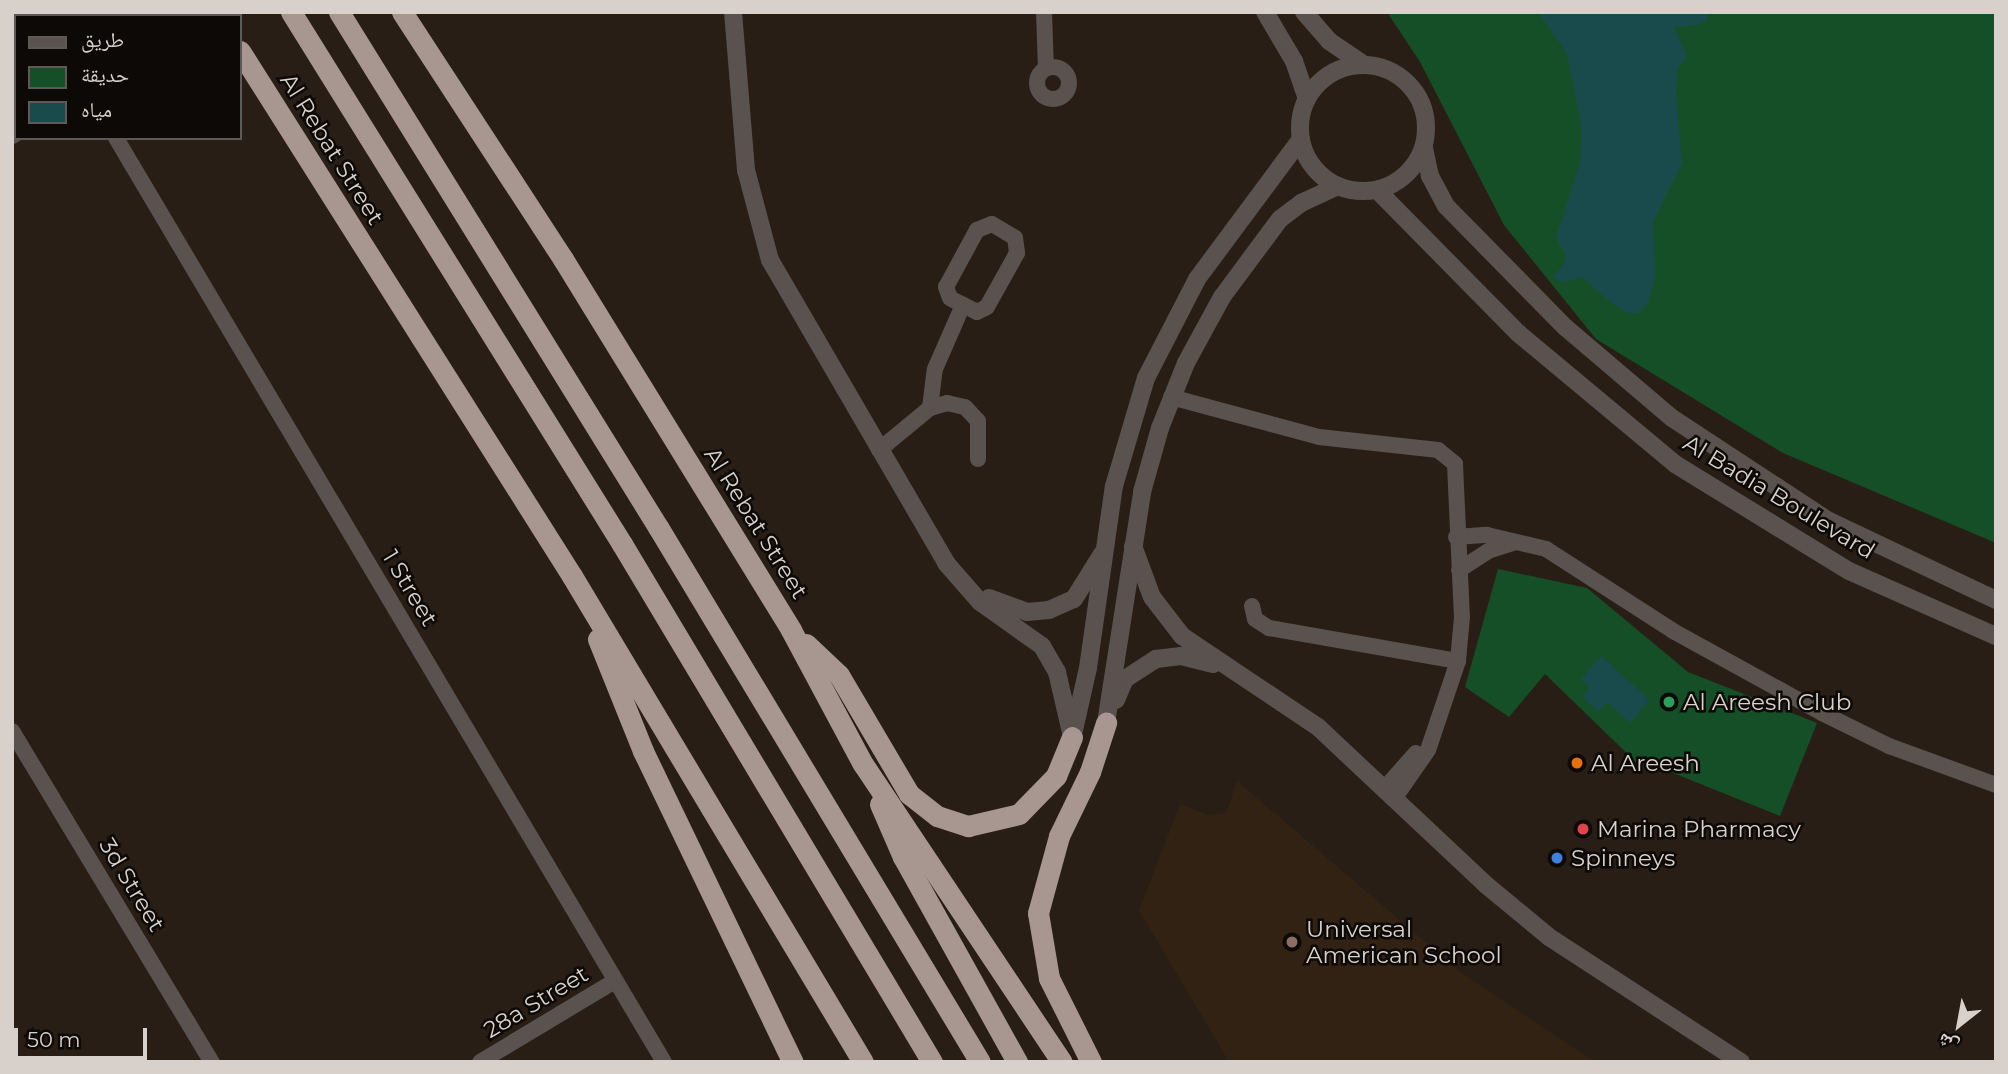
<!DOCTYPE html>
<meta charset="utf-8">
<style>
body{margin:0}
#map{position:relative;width:2008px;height:1074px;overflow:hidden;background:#281e15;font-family:Montserrat,"Noto Naskh Arabic",sans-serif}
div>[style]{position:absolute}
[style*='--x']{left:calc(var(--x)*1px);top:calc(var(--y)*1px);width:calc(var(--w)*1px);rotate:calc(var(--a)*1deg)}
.built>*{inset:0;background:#312214}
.green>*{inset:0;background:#154f27}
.water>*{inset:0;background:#1a4b4c}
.minor>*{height:16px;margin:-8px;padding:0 8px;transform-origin:8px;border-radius:8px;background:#59524f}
.minor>.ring{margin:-8px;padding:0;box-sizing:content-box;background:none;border:16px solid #59524f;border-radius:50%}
.tertiary>*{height:18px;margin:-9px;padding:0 9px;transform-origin:9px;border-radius:9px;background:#59524f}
.tertiary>.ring{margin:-9px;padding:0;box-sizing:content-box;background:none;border:18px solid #59524f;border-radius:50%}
.motorway>*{height:21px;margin:-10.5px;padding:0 10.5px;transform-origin:10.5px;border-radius:10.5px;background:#a89690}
.dots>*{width:19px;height:19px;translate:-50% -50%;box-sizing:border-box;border:4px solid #0d0906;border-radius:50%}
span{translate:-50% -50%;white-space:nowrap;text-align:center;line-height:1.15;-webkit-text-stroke:5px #0d0906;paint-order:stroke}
.street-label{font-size:23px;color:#d8d1cb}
.poi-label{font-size:23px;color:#d8d1cb}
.left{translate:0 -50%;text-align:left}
.frame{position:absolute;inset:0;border:14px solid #d8d1cb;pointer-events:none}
.legend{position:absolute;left:14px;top:14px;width:228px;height:126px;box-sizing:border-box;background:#0d0906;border:2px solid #5e5955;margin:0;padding:9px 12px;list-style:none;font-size:21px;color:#d8d1cb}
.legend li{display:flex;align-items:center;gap:14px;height:35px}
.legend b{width:35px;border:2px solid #5e5955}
.north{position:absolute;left:1924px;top:990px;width:70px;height:70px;-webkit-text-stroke:5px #0d0906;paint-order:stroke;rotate:211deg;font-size:19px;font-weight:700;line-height:28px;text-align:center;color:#d8d1cb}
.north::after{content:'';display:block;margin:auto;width:24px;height:32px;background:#d8d1cb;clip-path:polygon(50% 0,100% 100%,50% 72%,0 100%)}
.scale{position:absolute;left:14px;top:1028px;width:133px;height:32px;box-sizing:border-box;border:4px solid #d8d1cb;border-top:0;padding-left:9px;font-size:21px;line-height:24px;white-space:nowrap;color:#d8d1cb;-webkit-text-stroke:5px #0d0906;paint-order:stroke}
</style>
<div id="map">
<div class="built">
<div style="clip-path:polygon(1237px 781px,1463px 974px,1595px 1062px,1229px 1062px,1139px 910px,1180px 804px,1208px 815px,1226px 813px)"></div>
</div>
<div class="green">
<div style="clip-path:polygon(1387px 12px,1996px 12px,1996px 543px,1783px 453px,1596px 339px,1504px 225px,1420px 62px)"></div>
<div style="clip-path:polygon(1498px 569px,1587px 588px,1688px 672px,1817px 723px,1780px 816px,1646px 762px,1639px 765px,1545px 674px,1509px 717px,1465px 687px)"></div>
</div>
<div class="water">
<div style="clip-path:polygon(1538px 12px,1709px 12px,1706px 21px,1697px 25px,1674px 27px,1687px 56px,1677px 70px,1676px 96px,1682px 163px,1653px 222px,1655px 276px,1648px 303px,1638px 313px,1628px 313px,1610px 302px,1582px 277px,1561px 283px,1553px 276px,1564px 264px,1565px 254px,1556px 238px,1580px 162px,1582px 129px,1567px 54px)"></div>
<div style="clip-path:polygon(1601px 656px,1650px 700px,1630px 723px,1607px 702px,1598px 711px,1582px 697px,1590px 687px,1581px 679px)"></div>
</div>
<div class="minor">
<div style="--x:41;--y:12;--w:4;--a:63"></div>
<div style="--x:1044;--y:12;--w:56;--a:88"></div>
<div class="ring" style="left:1037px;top:67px;width:16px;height:16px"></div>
<div style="--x:12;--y:136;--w:4;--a:-27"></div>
<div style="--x:116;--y:138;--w:1074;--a:59.33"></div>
<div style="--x:992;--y:224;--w:27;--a:31"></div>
<div style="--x:1015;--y:238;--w:15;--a:82"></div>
<div style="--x:1017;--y:253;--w:62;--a:119.1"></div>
<div style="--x:987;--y:307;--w:11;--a:153"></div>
<div style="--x:977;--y:312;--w:30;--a:-153"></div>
<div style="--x:950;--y:298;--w:12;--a:-110"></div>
<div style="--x:946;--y:287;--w:65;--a:-61.5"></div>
<div style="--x:977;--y:230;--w:16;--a:-22"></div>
<div style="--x:1171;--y:397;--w:153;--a:15.1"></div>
<div style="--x:1319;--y:437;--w:120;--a:6.2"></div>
<div style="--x:1438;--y:450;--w:22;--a:39"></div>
<div style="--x:1455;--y:464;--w:153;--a:87.4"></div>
<div style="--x:1462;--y:617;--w:44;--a:95.2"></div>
<div style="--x:1458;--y:661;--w:94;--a:108.6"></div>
<div style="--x:1428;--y:750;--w:60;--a:124.8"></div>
<div style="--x:930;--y:408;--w:39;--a:-83"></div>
<div style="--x:935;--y:369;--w:70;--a:-66.4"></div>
<div style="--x:879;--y:450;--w:66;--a:-39.5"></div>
<div style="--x:930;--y:408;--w:18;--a:-16"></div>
<div style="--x:947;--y:403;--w:18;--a:13"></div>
<div style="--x:965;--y:407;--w:19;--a:47"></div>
<div style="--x:978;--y:421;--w:38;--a:90"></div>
<div style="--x:1456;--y:537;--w:31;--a:-4"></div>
<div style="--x:1487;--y:535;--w:61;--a:13.3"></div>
<div style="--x:1546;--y:549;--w:151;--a:32.8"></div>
<div style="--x:1673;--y:631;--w:170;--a:28.8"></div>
<div style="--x:1822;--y:713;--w:75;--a:26.2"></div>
<div style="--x:1889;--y:746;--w:114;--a:20"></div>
<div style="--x:1459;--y:570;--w:35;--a:-33"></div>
<div style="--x:1488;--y:551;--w:28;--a:-18"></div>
<div style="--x:1252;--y:606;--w:13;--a:77"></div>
<div style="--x:1255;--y:619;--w:17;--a:33"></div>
<div style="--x:1269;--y:628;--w:192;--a:9.9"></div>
<div style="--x:12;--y:731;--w:387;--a:58.9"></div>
<div style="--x:1384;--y:789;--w:48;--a:-48.4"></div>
<div style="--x:480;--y:1062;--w:157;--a:-31"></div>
</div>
<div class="tertiary">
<div style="--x:733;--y:12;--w:159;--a:85.3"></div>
<div style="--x:746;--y:170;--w:93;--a:75.1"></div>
<div style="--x:770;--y:260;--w:350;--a:59.8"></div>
<div style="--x:946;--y:563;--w:52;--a:48.9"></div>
<div style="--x:980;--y:602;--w:76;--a:35.4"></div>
<div style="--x:1042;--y:646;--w:30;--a:60"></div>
<div style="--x:1057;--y:672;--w:67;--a:77"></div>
<div style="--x:1265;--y:12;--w:57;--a:59.4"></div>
<div style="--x:1294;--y:61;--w:40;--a:71.1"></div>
<div style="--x:1304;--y:12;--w:38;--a:49"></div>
<div style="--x:1329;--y:41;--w:41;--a:34.1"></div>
<div class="ring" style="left:1300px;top:65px;width:108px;height:108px"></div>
<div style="--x:1424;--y:148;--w:29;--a:78"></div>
<div style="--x:1430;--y:176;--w:34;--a:62"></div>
<div style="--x:1446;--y:206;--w:170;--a:45.5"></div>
<div style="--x:1565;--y:327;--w:140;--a:40.4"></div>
<div style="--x:1672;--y:418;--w:188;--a:33.3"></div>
<div style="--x:1829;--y:521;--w:185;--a:25.3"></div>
<div style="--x:1377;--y:190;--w:201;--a:45.4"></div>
<div style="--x:1518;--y:333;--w:204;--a:39.8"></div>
<div style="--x:1675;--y:464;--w:204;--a:31.6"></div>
<div style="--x:1849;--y:571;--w:161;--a:23.9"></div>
<div style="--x:1133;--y:546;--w:54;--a:69.6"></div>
<div style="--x:1152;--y:597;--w:49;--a:52.4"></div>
<div style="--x:1182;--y:636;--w:164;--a:33.8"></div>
<div style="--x:1318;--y:727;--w:229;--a:43.2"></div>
<div style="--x:1485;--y:884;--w:83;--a:39.6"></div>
<div style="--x:1549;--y:937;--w:229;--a:33.1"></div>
<div style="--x:989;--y:598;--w:40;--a:20.2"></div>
<div style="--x:1027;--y:612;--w:22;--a:-5"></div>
<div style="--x:1049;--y:610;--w:27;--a:-24"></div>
<div style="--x:1074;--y:599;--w:53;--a:-58.1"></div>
<div style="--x:1116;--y:700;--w:23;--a:-67"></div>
<div style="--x:1125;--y:679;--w:37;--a:-33"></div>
<div style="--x:1156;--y:659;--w:25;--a:-7"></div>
<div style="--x:1181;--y:656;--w:33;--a:14"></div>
<div style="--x:1106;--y:723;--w:234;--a:-81.1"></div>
<div style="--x:1142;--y:492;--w:66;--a:-74.3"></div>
<div style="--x:1160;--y:428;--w:70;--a:-68.2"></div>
<div style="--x:1186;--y:363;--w:75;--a:-61.4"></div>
<div style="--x:1222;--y:297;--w:97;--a:-53.4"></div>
<div style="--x:1280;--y:219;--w:26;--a:-37"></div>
<div style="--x:1301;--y:203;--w:41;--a:-24.7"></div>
<div style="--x:1074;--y:730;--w:64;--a:-77.3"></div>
<div style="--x:1088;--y:668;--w:184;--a:-81.9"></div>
<div style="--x:1114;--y:486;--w:113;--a:-73.5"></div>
<div style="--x:1146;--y:378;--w:111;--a:-62.7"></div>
<div style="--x:1197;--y:279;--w:174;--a:-53.4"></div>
</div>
<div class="motorway">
<div style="--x:200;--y:12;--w:5;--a:53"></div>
<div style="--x:291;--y:12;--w:627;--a:58.11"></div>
<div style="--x:622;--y:544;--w:604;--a:59.1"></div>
<div style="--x:339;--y:12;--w:606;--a:58.23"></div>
<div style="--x:658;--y:527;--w:624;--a:58.96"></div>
<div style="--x:402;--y:12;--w:295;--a:56.9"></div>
<div style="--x:563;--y:259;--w:435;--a:58.4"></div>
<div style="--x:791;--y:630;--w:152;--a:61.8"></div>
<div style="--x:863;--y:764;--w:358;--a:56.3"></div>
<div style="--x:240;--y:51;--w:621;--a:57.69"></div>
<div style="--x:572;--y:576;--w:566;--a:59.09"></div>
<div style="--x:598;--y:639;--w:121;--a:68.1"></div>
<div style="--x:643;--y:751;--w:345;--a:64.3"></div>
<div style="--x:806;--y:644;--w:45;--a:43.2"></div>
<div style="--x:839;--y:675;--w:138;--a:59.5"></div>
<div style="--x:909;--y:794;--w:36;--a:38"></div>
<div style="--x:937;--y:816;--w:33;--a:18"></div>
<div style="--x:968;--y:826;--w:52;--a:-13.2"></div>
<div style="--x:1019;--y:814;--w:53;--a:-45.8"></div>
<div style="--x:1056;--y:776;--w:42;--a:-67.7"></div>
<div style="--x:880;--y:804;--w:58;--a:66.5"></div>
<div style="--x:903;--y:857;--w:235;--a:60.9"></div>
<div style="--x:1091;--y:1062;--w:94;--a:-116.6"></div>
<div style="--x:1049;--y:978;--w:66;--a:-99.6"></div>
<div style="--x:1038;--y:913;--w:80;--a:-74.7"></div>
<div style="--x:1059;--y:836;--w:71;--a:-64.2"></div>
<div style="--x:1090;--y:772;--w:52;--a:-71.9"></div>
</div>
<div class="dots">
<div style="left:1669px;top:702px;background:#2e9e5b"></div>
<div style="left:1577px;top:763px;background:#e8710a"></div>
<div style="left:1583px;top:829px;background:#e0444e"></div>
<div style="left:1557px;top:858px;background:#3f7fe0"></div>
<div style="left:1292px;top:942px;background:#8d6e63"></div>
</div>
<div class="street-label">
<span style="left:332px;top:149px;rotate:58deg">Al Rebat Street</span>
<span style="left:1779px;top:497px;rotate:31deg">Al Badia Boulevard</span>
<span style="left:756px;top:523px;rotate:58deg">Al Rebat Street</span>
<span style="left:410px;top:588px;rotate:59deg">1 Street</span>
<span style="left:132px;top:885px;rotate:59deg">3d Street</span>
<span style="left:536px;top:1002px;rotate:-31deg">28a Street</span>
</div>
<div class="poi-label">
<span class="left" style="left:1683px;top:702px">Al Areesh Club</span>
<span class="left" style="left:1591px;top:763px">Al Areesh</span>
<span class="left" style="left:1597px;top:829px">Marina Pharmacy</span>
<span class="left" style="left:1571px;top:858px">Spinneys</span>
<span class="left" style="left:1306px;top:942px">Universal<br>American School</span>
</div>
<div class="frame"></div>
<ul class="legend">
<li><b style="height:9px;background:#59524f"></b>طريق</li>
<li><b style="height:19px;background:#154f27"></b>حديقة</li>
<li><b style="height:19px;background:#1a4b4c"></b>مياه</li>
</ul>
<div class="north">ش</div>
<div class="scale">50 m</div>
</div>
